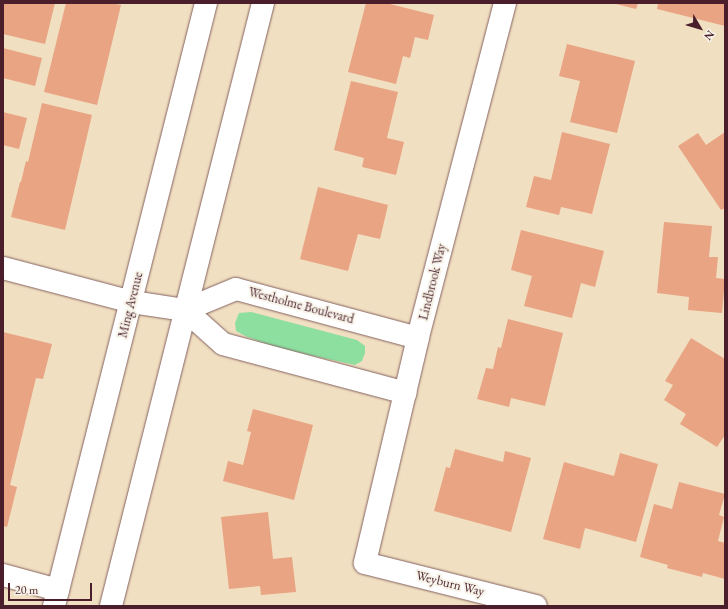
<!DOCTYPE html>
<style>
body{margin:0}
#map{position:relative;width:728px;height:609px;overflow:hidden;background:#f1dfc1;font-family:"EB Garamond",serif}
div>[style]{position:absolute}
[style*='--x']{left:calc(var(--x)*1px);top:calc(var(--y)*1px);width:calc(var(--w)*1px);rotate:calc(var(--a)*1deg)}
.green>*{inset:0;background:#8ddfa0}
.building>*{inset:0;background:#e8a483}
.roads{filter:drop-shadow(0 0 1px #846260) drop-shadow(0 0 1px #846260)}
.minor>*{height:22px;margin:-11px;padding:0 11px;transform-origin:11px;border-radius:11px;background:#fff}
.major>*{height:22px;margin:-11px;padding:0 11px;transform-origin:11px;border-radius:11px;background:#fff}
span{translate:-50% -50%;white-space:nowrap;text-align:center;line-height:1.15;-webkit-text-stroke:4px #f7f3e8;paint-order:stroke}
.street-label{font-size:13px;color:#4a1f2b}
.frame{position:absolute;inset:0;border:4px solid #4a1f2b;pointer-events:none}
.north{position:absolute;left:680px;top:8px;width:40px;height:40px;-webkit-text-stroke:3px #f7f3e8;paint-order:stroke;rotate:128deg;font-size:11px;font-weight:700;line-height:16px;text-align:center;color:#4a1f2b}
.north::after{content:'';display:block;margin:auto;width:14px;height:18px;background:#4a1f2b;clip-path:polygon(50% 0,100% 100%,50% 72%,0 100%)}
.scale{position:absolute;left:8px;top:583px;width:84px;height:18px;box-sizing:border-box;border:2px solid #4a1f2b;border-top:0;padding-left:5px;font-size:12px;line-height:14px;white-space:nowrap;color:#4a1f2b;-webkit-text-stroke:3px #f7f3e8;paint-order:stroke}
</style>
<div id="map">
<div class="green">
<div style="clip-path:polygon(251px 312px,357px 340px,365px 346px,365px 353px,362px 361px,355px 365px,282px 349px,247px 337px,236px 331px,235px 323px,239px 313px)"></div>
</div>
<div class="building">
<div style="clip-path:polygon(3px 3px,55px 3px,45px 44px,3px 34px)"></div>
<div style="clip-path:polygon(66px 3px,111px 3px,121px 5px,97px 105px,44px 92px)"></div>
<div style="clip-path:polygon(366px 3px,386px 3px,434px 15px,428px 40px,415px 37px,410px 58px,403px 56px,396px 84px,348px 72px)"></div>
<div style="clip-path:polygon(612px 3px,638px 3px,636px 9px)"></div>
<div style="clip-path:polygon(658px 3px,725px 3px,725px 26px,657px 9px)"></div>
<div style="clip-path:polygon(567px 44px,635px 61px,617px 133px,570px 122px,580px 81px,559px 76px)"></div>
<div style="clip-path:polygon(3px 48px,42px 58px,35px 86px,3px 78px)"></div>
<div style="clip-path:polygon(351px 81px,398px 92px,387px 138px,404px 142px,396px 175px,362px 167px,364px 158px,334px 150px)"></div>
<div style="clip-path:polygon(42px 103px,92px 115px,65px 230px,11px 217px,20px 182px,21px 182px,26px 161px,28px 162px)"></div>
<div style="clip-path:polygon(3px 112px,27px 118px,19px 149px,3px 145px)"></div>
<div style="clip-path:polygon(562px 132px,610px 144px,592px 214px,561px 207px,559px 215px,526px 207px,534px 176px,551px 180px)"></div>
<div style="clip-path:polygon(725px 132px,725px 208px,721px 210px,678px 146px,698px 133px,706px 145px)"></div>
<div style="clip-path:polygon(318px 187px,388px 205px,380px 239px,358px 234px,348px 271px,300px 259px)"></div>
<div style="clip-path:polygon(664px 222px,712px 226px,709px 257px,718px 257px,716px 278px,725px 279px,722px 313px,688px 310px,689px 297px,657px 293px)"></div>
<div style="clip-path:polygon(521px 230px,604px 251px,595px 287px,581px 283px,572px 318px,524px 306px,532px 276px,511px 270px)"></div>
<div style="clip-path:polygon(508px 319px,563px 333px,545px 406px,511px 398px,509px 407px,477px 399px,486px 368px,493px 369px,498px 347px,501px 348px)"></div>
<div style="clip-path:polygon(3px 332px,52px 344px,43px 379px,36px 378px,10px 485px,17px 487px,7px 527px,3px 526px)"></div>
<div style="clip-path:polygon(691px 338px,725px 359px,725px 435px,717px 447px,680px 424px,686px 414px,664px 400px,673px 385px,665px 381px)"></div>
<div style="clip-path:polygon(253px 409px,313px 425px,294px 500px,223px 481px,228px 461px,243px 465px,251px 432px,247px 431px)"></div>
<div style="clip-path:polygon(455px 449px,503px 462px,505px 451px,531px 458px,511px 532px,434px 511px,446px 467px,450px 468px)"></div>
<div style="clip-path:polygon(620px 453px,658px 464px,636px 542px,585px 528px,580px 549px,543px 539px,564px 462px,614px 476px)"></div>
<div style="clip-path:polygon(679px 482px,725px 494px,719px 515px,724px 517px,718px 541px,725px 543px,725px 579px,703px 573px,702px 577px,667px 568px,668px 565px,640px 557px,654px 504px,672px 509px)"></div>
<div style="clip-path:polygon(268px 512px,273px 559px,292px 557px,296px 592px,261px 595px,260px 586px,229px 589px,221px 517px)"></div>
</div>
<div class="roads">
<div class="minor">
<div style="--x:505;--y:3;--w:346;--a:104.6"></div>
<div style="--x:418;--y:338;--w:231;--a:103.3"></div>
<div style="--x:365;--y:563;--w:176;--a:14.1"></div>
<div style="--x:3;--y:268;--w:133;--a:14.8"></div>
<div style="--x:132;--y:302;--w:54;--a:8.6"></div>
<div style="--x:185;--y:310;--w:55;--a:-22.4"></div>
<div style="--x:236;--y:289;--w:188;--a:15.1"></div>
<div style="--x:185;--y:310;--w:51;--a:41.8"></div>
<div style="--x:223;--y:344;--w:189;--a:15"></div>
<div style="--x:3;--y:575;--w:57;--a:15.3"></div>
</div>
<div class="major">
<div style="--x:54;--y:606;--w:622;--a:-75.85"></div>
<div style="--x:111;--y:606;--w:622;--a:-75.85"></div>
</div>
</div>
<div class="street-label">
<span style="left:433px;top:282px;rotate:-76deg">Lindbrook Way</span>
<span style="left:131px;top:305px;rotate:-76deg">Ming Avenue</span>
<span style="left:301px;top:306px;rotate:15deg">Westholme Boulevard</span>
<span style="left:450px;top:584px;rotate:14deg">Weyburn Way</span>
</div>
<div class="frame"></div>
<div class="north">N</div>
<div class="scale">20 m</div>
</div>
